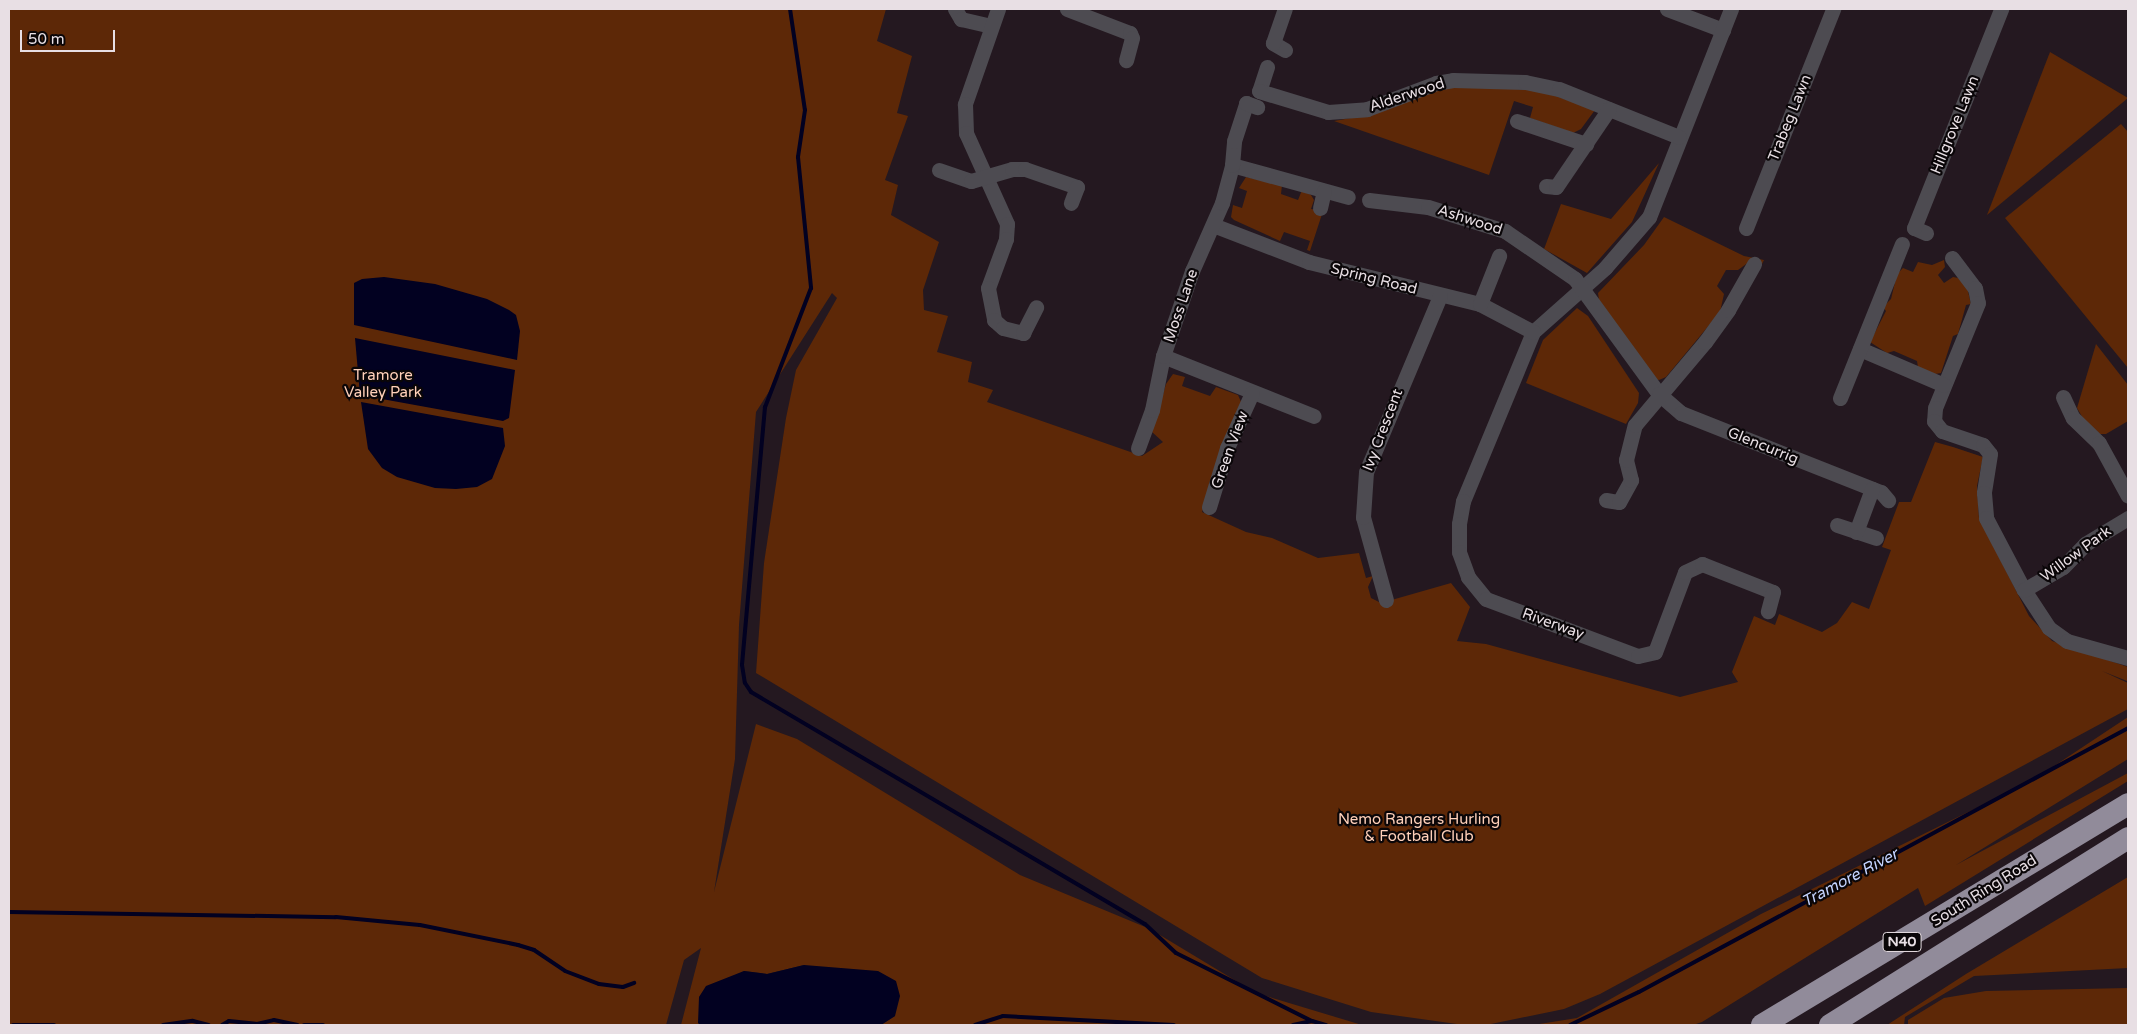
<!DOCTYPE html>
<style>
body{margin:0}
#map{position:relative;width:2137px;height:1034px;overflow:hidden;background:#241820;font-family:"Varela Round",sans-serif}
div>[style]{position:absolute}
[style*='--x']{left:calc(var(--x)*1px);top:calc(var(--y)*1px);width:calc(var(--w)*1px);rotate:calc(var(--a)*1deg)}
.green>*{inset:0;background:#5d2807}
.water>*{inset:0;background:#020121}
.stream>*{height:4px;margin:-2px;padding:0 2px;transform-origin:2px;border-radius:2px;background:#020121}
.minor>*{height:15px;margin:-7.5px;padding:0 7.5px;transform-origin:7.5px;border-radius:7.5px;background:#4d4b51}
.highway>*{height:22px;margin:-11px;padding:0 11px;transform-origin:11px;border-radius:11px;background:#918b9a}
span{translate:-50% -50%;white-space:nowrap;text-align:center;line-height:1.15;-webkit-text-stroke:4.5px #0a0608;paint-order:stroke}
.shield-label span{padding:1px 4px;background:#0a0608;border:1px solid;border-radius:4px;-webkit-text-stroke-width:0}
.shield-label{font-size:14px;color:#e8dfe4;font-weight:700}
.street-label{font-size:15px;color:#e8dfe4}
.park-label{font-size:15px;color:#ffd0b9}
.water-label{font-size:16px;color:#c5d4ff;font-style:italic}
.frame{position:absolute;inset:0;border:10px solid #e8dfe4;pointer-events:none}
.scale{position:absolute;left:20px;top:30px;width:95px;height:22px;box-sizing:border-box;border:2px solid #e8dfe4;border-top:0;padding-left:6px;font-size:15px;line-height:18px;white-space:nowrap;color:#e8dfe4;-webkit-text-stroke:4px #0a0608;paint-order:stroke}
</style>
<div id="map">
<div class="green">
<div style="clip-path:polygon(9px 9px,886px 9px,877px 41px,912px 56px,897px 113px,908px 116px,885px 180px,898px 185px,891px 215px,939px 242px,923px 290px,924px 310px,948px 316px,937px 352px,972px 362px,968px 382px,993px 390px,987px 402px,1142px 456px,1163px 442px,1152px 432px,1166px 384px,1173px 374px,1185px 377px,1182px 386px,1210px 396px,1216px 387px,1238px 395px,1242px 404px,1226px 439px,1202px 512px,1246px 532px,1272px 538px,1318px 558px,1359px 553px,1366px 578px,1373px 576px,1368px 587px,1371px 598px,1381px 603px,1451px 583px,1470px 607px,1457px 641px,1486px 644px,1680px 697px,1738px 682px,1732px 672px,1754px 616px,1775px 625px,1779px 614px,1822px 632px,1837px 623px,1852px 602px,1869px 609px,1891px 550px,1882px 547px,1899px 502px,1911px 502px,1935px 442px,1953px 447px,1983px 457px,1977px 486px,1979px 518px,2029px 616px,2052px 641px,2128px 667px,2127px 681px,2102px 671px,2128px 683px,2128px 709px,1600px 994px,1564px 1009px,1486px 1025px,1464px 1025px,1371px 1012px,1262px 978px,756px 673px,764px 563px,786px 418px,796px 370px,837px 298px,832px 293px,756px 412px,739px 625px,735px 759px,714px 892px,756px 724px,797px 739px,1020px 875px,1150px 929px,1256px 993px,1362px 1025px,881px 1025px,895px 1016px,804px 965px,767px 974px,744px 971px,699px 997px,700px 1025px,681px 1025px,701px 948px,684px 960px,666px 1025px,9px 1025px)"></div>
<div style="clip-path:polygon(2050px 52px,2128px 98px,1987px 215px)"></div>
<div style="clip-path:polygon(1447px 86px,1539px 90px,1595px 110px,1581px 129px,1573px 133px,1530px 118px,1533px 107px,1514px 101px,1489px 175px,1334px 121px,1362px 116px)"></div>
<div style="clip-path:polygon(2121px 124px,2128px 132px,2128px 368px,2005px 218px)"></div>
<div style="clip-path:polygon(1659px 163px,1632px 222px,1587px 273px,1544px 249px,1561px 204px,1611px 219px)"></div>
<div style="clip-path:polygon(1246px 177px,1282px 185px,1281px 194px,1298px 200px,1302px 190px,1311px 195px,1314px 200px,1311px 209px,1323px 211px,1310px 251px,1307px 250px,1310px 241px,1284px 232px,1280px 241px,1234px 220px,1231px 217px,1233px 205px,1242px 208px,1247px 191px,1239px 188px)"></div>
<div style="clip-path:polygon(1664px 217px,1744px 256px,1764px 260px,1761px 266px,1749px 262px,1738px 270px,1726px 270px,1717px 286px,1724px 294px,1720px 312px,1666px 377px,1659px 380px,1654px 379px,1599px 300px,1598px 293px,1644px 245px)"></div>
<div style="clip-path:polygon(1944px 260px,1945px 267px,1938px 275px,1944px 283px,1953px 277px,1958px 278px,1967px 287px,1971px 304px,1966px 305px,1958px 334px,1953px 336px,1941px 373px,1935px 374px,1918px 367px,1917px 361px,1894px 351px,1887px 353px,1870px 342px,1886px 311px,1883px 307px,1891px 299px,1897px 274px,1903px 268px,1913px 272px,1918px 262px,1932px 265px)"></div>
<div style="clip-path:polygon(1577px 308px,1588px 316px,1639px 393px,1638px 403px,1626px 424px,1526px 383px,1543px 340px)"></div>
<div style="clip-path:polygon(2096px 344px,2128px 385px,2128px 421px,2106px 434px,2100px 434px,2084px 420px,2077px 408px)"></div>
<div style="clip-path:polygon(2128px 717px,2128px 759px,1956px 865px,2128px 773px,2128px 781px,1925px 906px,1918px 888px,1702px 1022px,1693px 1025px,1533px 1025px,1577px 1018px,1761px 914px,2033px 780px)"></div>
<div style="clip-path:polygon(2128px 877px,2128px 968px,1974px 976px,1905px 1017px,1904px 1025px,1887px 1025px,1966px 974px)"></div>
<div style="clip-path:polygon(2128px 988px,2128px 1025px,1908px 1025px,1908px 1020px,1944px 998px,1986px 991px)"></div>
</div>
<div class="water">
<div style="clip-path:polygon(384px 277px,435px 284px,487px 299px,509px 310px,516px 315px,520px 331px,517px 360px,354px 325px,354px 283px,362px 279px)"></div>
<div style="clip-path:polygon(355px 338px,515px 370px,509px 418px,503px 421px,360px 395px)"></div>
<div style="clip-path:polygon(361px 402px,503px 428px,505px 446px,492px 479px,477px 487px,456px 489px,435px 488px,397px 477px,382px 468px,368px 449px)"></div>
<div style="clip-path:polygon(804px 965px,878px 971px,896px 981px,900px 996px,895px 1016px,881px 1025px,700px 1025px,698px 1023px,699px 997px,706px 986px,744px 971px,767px 974px)"></div>
</div>
<div class="stream">
<div style="--x:790;--y:9;--w:102;--a:81.6"></div>
<div style="--x:805;--y:110;--w:48;--a:98.5"></div>
<div style="--x:798;--y:157;--w:132;--a:84.3"></div>
<div style="--x:811;--y:288;--w:128;--a:111.1"></div>
<div style="--x:765;--y:407;--w:259;--a:95.1"></div>
<div style="--x:742;--y:665;--w:18;--a:81"></div>
<div style="--x:745;--y:683;--w:11;--a:56"></div>
<div style="--x:751;--y:692;--w:457;--a:30.5"></div>
<div style="--x:1145;--y:924;--w:42;--a:43.1"></div>
<div style="--x:1176;--y:953;--w:152;--a:26.6"></div>
<div style="--x:9;--y:912;--w:327;--a:0.9"></div>
<div style="--x:336;--y:917;--w:84;--a:5.4"></div>
<div style="--x:420;--y:925;--w:100;--a:11.5"></div>
<div style="--x:518;--y:945;--w:17;--a:17"></div>
<div style="--x:534;--y:950;--w:37;--a:34"></div>
<div style="--x:565;--y:971;--w:36;--a:21"></div>
<div style="--x:599;--y:984;--w:24;--a:7"></div>
<div style="--x:623;--y:987;--w:12;--a:-20"></div>
<div style="--x:13;--y:1025;--w:41;--a:0"></div>
<div style="--x:163;--y:1025;--w:30;--a:-8"></div>
<div style="--x:193;--y:1021;--w:16;--a:14"></div>
<div style="--x:222;--y:1025;--w:8;--a:-30"></div>
<div style="--x:229;--y:1021;--w:28;--a:6"></div>
<div style="--x:257;--y:1024;--w:17;--a:-13"></div>
<div style="--x:274;--y:1020;--w:24;--a:12"></div>
<div style="--x:304;--y:1025;--w:19;--a:0"></div>
<div style="--x:975;--y:1025;--w:29;--a:-18"></div>
<div style="--x:1003;--y:1016;--w:171;--a:3"></div>
<div style="--x:1293;--y:1025;--w:19;--a:-12"></div>
<div style="--x:1312;--y:1021;--w:15;--a:16"></div>
<div style="--x:1570;--y:1025;--w:76;--a:-25.6"></div>
<div style="--x:1639;--y:992;--w:556;--a:-28.36"></div>
</div>
<div class="minor">
<div style="--x:955;--y:9;--w:12;--a:59"></div>
<div style="--x:961;--y:19;--w:31;--a:13"></div>
<div style="--x:998;--y:9;--w:101;--a:109.2"></div>
<div style="--x:965;--y:104;--w:29;--a:88"></div>
<div style="--x:966;--y:133;--w:100;--a:65.7"></div>
<div style="--x:1007;--y:224;--w:15;--a:94"></div>
<div style="--x:1006;--y:239;--w:52;--a:110.2"></div>
<div style="--x:988;--y:288;--w:33;--a:79"></div>
<div style="--x:994;--y:320;--w:12;--a:42"></div>
<div style="--x:1003;--y:328;--w:21;--a:14"></div>
<div style="--x:1023;--y:333;--w:29;--a:-63"></div>
<div style="--x:1067;--y:9;--w:67;--a:20.9"></div>
<div style="--x:1130;--y:33;--w:5;--a:68"></div>
<div style="--x:1132;--y:38;--w:23;--a:105"></div>
<div style="--x:1667;--y:9;--w:60;--a:20.6"></div>
<div style="--x:1731;--y:9;--w:224;--a:111.5"></div>
<div style="--x:1649;--y:217;--w:67;--a:130.8"></div>
<div style="--x:1605;--y:268;--w:96;--a:138.4"></div>
<div style="--x:1533;--y:332;--w:183;--a:112.5"></div>
<div style="--x:1463;--y:501;--w:23;--a:100"></div>
<div style="--x:1459;--y:524;--w:28;--a:90"></div>
<div style="--x:1459;--y:552;--w:27;--a:70"></div>
<div style="--x:1468;--y:577;--w:28;--a:51"></div>
<div style="--x:1486;--y:599;--w:162;--a:20.6"></div>
<div style="--x:1638;--y:656;--w:17;--a:-13"></div>
<div style="--x:1655;--y:652;--w:85;--a:-69.4"></div>
<div style="--x:1685;--y:572;--w:19;--a:-25"></div>
<div style="--x:1702;--y:564;--w:76;--a:21.5"></div>
<div style="--x:1773;--y:592;--w:20;--a:105"></div>
<div style="--x:1285;--y:50;--w:14;--a:-150"></div>
<div style="--x:1273;--y:43;--w:36;--a:-71"></div>
<div style="--x:1267;--y:67;--w:25;--a:108"></div>
<div style="--x:1259;--y:91;--w:72;--a:16.9"></div>
<div style="--x:1328;--y:112;--w:39;--a:-4"></div>
<div style="--x:1367;--y:109;--w:74;--a:-20.6"></div>
<div style="--x:1436;--y:83;--w:17;--a:-10"></div>
<div style="--x:1453;--y:80;--w:72;--a:1.6"></div>
<div style="--x:1525;--y:82;--w:35;--a:12"></div>
<div style="--x:1559;--y:89;--w:129;--a:21.8"></div>
<div style="--x:1517;--y:121;--w:73;--a:18.4"></div>
<div style="--x:1232;--y:165;--w:120;--a:15.4"></div>
<div style="--x:939;--y:170;--w:34;--a:19"></div>
<div style="--x:971;--y:181;--w:43;--a:-16.3"></div>
<div style="--x:1012;--y:169;--w:13;--a:0"></div>
<div style="--x:1025;--y:169;--w:55;--a:19.1"></div>
<div style="--x:1077;--y:187;--w:17;--a:111"></div>
<div style="--x:1546;--y:186;--w:10;--a:6"></div>
<div style="--x:1556;--y:187;--w:94;--a:-55.8"></div>
<div style="--x:1369;--y:200;--w:59;--a:6.8"></div>
<div style="--x:1428;--y:207;--w:81;--a:17.3"></div>
<div style="--x:1505;--y:231;--w:85;--a:34.4"></div>
<div style="--x:1575;--y:279;--w:142;--a:53.9"></div>
<div style="--x:1659;--y:394;--w:29;--a:41"></div>
<div style="--x:1681;--y:413;--w:215;--a:21.6"></div>
<div style="--x:1881;--y:492;--w:11;--a:49"></div>
<div style="--x:1320;--y:208;--w:17;--a:-77"></div>
<div style="--x:1213;--y:225;--w:103;--a:21.1"></div>
<div style="--x:1309;--y:262;--w:176;--a:13.8"></div>
<div style="--x:1480;--y:304;--w:60;--a:27.8"></div>
<div style="--x:1746;--y:228;--w:236;--a:-68.3"></div>
<div style="--x:1926;--y:233;--w:13;--a:-157"></div>
<div style="--x:1914;--y:228;--w:236;--a:-68.3"></div>
<div style="--x:1952;--y:258;--w:38;--a:53"></div>
<div style="--x:1975;--y:288;--w:15;--a:79"></div>
<div style="--x:1978;--y:303;--w:113;--a:112.3"></div>
<div style="--x:1935;--y:408;--w:13;--a:94"></div>
<div style="--x:1934;--y:421;--w:13;--a:51"></div>
<div style="--x:1942;--y:431;--w:43;--a:18.9"></div>
<div style="--x:1983;--y:445;--w:11;--a:52"></div>
<div style="--x:1990;--y:454;--w:39;--a:99"></div>
<div style="--x:1984;--y:493;--w:25;--a:85"></div>
<div style="--x:1986;--y:518;--w:81;--a:62.2"></div>
<div style="--x:2024;--y:590;--w:45;--a:56.7"></div>
<div style="--x:2049;--y:628;--w:22;--a:36"></div>
<div style="--x:2067;--y:641;--w:63;--a:15.6"></div>
<div style="--x:1480;--y:304;--w:52;--a:-68.4"></div>
<div style="--x:1860;--y:349;--w:91;--a:23.2"></div>
<div style="--x:1163;--y:356;--w:162;--a:21.7"></div>
<div style="--x:2063;--y:397;--w:23;--a:65"></div>
<div style="--x:2073;--y:418;--w:36;--a:44"></div>
<div style="--x:2099;--y:443;--w:60;--a:61.3"></div>
<div style="--x:1840;--y:398;--w:166;--a:-68.1"></div>
<div style="--x:1138;--y:448;--w:40;--a:-69.8"></div>
<div style="--x:1152;--y:410;--w:55;--a:-78.5"></div>
<div style="--x:1163;--y:356;--w:90;--a:-71.2"></div>
<div style="--x:1192;--y:271;--w:74;--a:-66.2"></div>
<div style="--x:1222;--y:203;--w:39;--a:-75"></div>
<div style="--x:1232;--y:165;--w:24;--a:-85"></div>
<div style="--x:1234;--y:141;--w:40;--a:-72"></div>
<div style="--x:1246;--y:103;--w:12;--a:20"></div>
<div style="--x:1606;--y:500;--w:13;--a:9"></div>
<div style="--x:1619;--y:502;--w:25;--a:-61"></div>
<div style="--x:1631;--y:480;--w:21;--a:-104"></div>
<div style="--x:1626;--y:460;--w:36;--a:-76"></div>
<div style="--x:1635;--y:425;--w:109;--a:-49.9"></div>
<div style="--x:1705;--y:342;--w:39;--a:-54"></div>
<div style="--x:1728;--y:310;--w:53;--a:-60.5"></div>
<div style="--x:1209;--y:507;--w:62;--a:-73"></div>
<div style="--x:1227;--y:448;--w:60;--a:-65.6"></div>
<div style="--x:1837;--y:525;--w:41;--a:18.4"></div>
<div style="--x:1856;--y:532;--w:46;--a:-69.6"></div>
<div style="--x:2024;--y:590;--w:45;--a:-30.5"></div>
<div style="--x:2063;--y:567;--w:32;--a:-46"></div>
<div style="--x:2085;--y:544;--w:50;--a:-31.2"></div>
<div style="--x:1386;--y:600;--w:86;--a:-105.5"></div>
<div style="--x:1363;--y:517;--w:45;--a:-86.2"></div>
<div style="--x:1366;--y:472;--w:191;--a:-67.2"></div>
</div>
<div class="highway">
<div style="--x:1762;--y:1025;--w:428;--a:-31.1"></div>
<div style="--x:1830;--y:1025;--w:352;--a:-32.1"></div>
</div>
<div class="shield-label">
<span style="left:1902px;top:942px">N40</span>
</div>
<div class="street-label">
<span style="left:1407px;top:95px;rotate:-18deg">Alderwood</span>
<span style="left:1790px;top:118px;rotate:-68deg">Trabeg Lawn</span>
<span style="left:1955px;top:125px;rotate:-68deg">Hillgrove Lawn</span>
<span style="left:1470px;top:220px;rotate:18deg">Ashwood</span>
<span style="left:1374px;top:279px;rotate:14deg">Spring Road</span>
<span style="left:1181px;top:306px;rotate:-71deg">Moss Lane</span>
<span style="left:1383px;top:430px;rotate:-69deg">Ivy Crescent</span>
<span style="left:1763px;top:446px;rotate:22deg">Glencurrig</span>
<span style="left:1230px;top:450px;rotate:-70deg">Green View</span>
<span style="left:2076px;top:554px;rotate:-36deg">Willow Park</span>
<span style="left:1553px;top:624px;rotate:20deg">Riverway</span>
<span style="left:1984px;top:891px;rotate:-32deg">South Ring Road</span>
</div>
<div class="park-label">
<span style="left:383px;top:384px">Tramore<br>Valley Park</span>
<span style="left:1419px;top:828px">Nemo Rangers Hurling<br>&amp; Football Club</span>
</div>
<div class="water-label">
<span style="left:1850px;top:878px;rotate:-28deg">Tramore River</span>
</div>
<div class="frame"></div>
<div class="scale">50 m</div>
</div>
